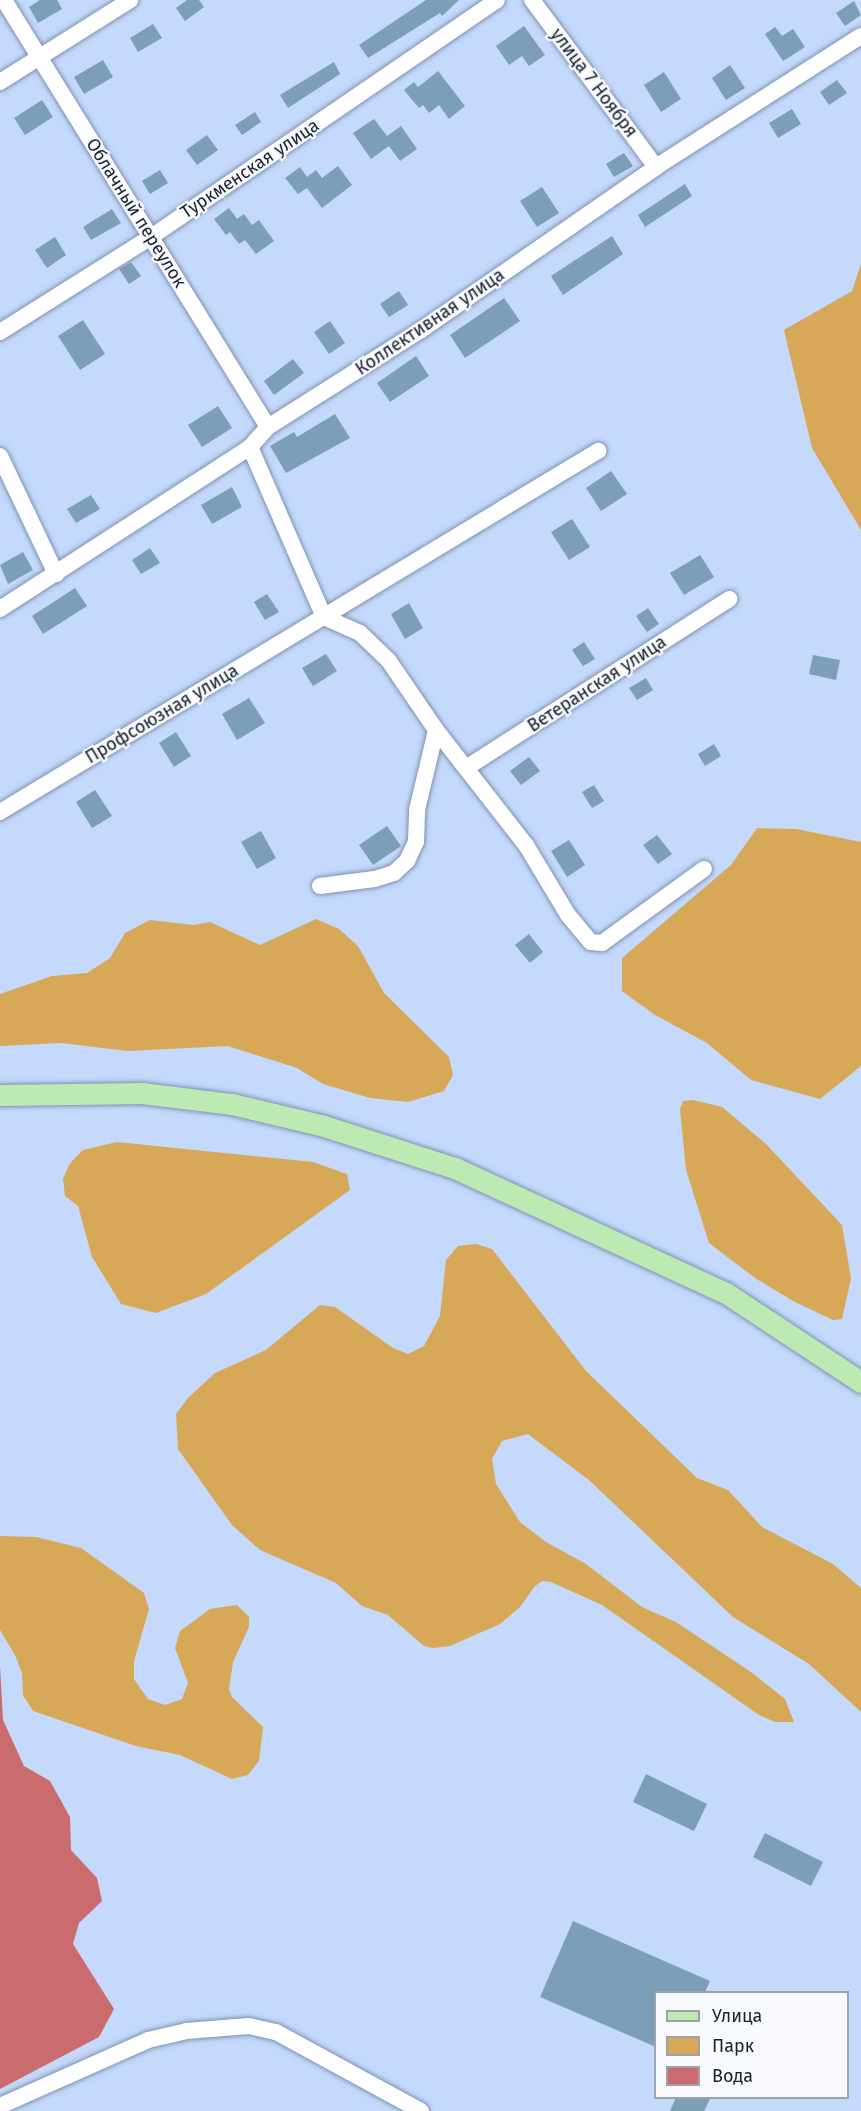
<!DOCTYPE html>
<meta charset="utf-8">
<style>
body{margin:0}
#map{position:relative;width:861px;height:2111px;overflow:hidden;background:#c4d9fb;font-family:"Fira Sans",sans-serif}
div>[style]{position:absolute}
[style*='--x']{left:calc(var(--x)*1px);top:calc(var(--y)*1px);width:calc(var(--w)*1px);rotate:calc(var(--a)*1deg)}
.green>*{inset:0;background:#d7a857}
.water>*{inset:0;background:#ca6b6d}
.building>*{inset:0;background:#7c9eb7}
.roads{filter:drop-shadow(0 0 2px #7f92b2) drop-shadow(0 0 2px #7f92b2)}
.minor>*{height:16px;margin:-8px;padding:0 8px;transform-origin:8px;border-radius:8px;background:#fff}
.major>*{height:21px;margin:-10.5px;padding:0 10.5px;transform-origin:10.5px;border-radius:10.5px;background:#bceab2}
span{translate:-50% -50%;white-space:nowrap;text-align:center;line-height:1.15;-webkit-text-stroke:4.5px #f7f9fd;paint-order:stroke}
.street-label{font-size:18px;color:#19212d}
.legend{position:absolute;left:654px;top:1991px;width:195px;height:108px;box-sizing:border-box;background:#f7f9fd;border:2px solid #9ea3aa;margin:0;padding:8px 10px;list-style:none;font-size:18px;color:#19212d}
.legend li{display:flex;align-items:center;gap:12px;height:30px}
.legend b{width:30px;border:2px solid #9ea3aa}
</style>
<div id="map">
<div class="green">
<div style="clip-path:polygon(861px 264px,861px 530px,812px 448px,784px 330px,852px 291px)"></div>
<div style="clip-path:polygon(757px 828px,796px 829px,861px 842px,861px 1066px,820px 1099px,751px 1080px,707px 1043px,655px 1015px,622px 991px,622px 958px,731px 865px)"></div>
<div style="clip-path:polygon(316px 919px,339px 929px,358px 946px,384px 993px,449px 1057px,453px 1075px,444px 1091px,408px 1102px,370px 1098px,323px 1084px,297px 1068px,228px 1046px,128px 1051px,61px 1043px,0 1046px,0 994px,52px 976px,87px 973px,110px 958px,125px 933px,150px 920px,193px 925px,210px 922px,260px 945px)"></div>
<div style="clip-path:polygon(693px 1100px,722px 1107px,766px 1144px,842px 1225px,851px 1278px,842px 1319px,833px 1320px,795px 1302px,755px 1278px,709px 1243px,686px 1170px,680px 1109px,683px 1101px)"></div>
<div style="clip-path:polygon(117px 1142px,313px 1162px,347px 1174px,350px 1190px,206px 1294px,156px 1313px,121px 1304px,92px 1257px,78px 1206px,65px 1196px,63px 1179px,70px 1163px,83px 1150px)"></div>
<div style="clip-path:polygon(476px 1244px,492px 1249px,586px 1371px,697px 1478px,728px 1490px,762px 1527px,833px 1564px,861px 1588px,861px 1712px,809px 1664px,733px 1617px,589px 1480px,528px 1434px,502px 1441px,492px 1459px,496px 1484px,520px 1522px,546px 1542px,586px 1564px,642px 1607px,676px 1622px,751px 1672px,785px 1699px,794px 1722px,775px 1722px,759px 1715px,602px 1605px,551px 1582px,542px 1581px,535px 1586px,520px 1607px,500px 1624px,450px 1646px,433px 1648px,424px 1646px,388px 1615px,362px 1606px,336px 1583px,260px 1550px,232px 1525px,178px 1449px,176px 1414px,188px 1398px,215px 1373px,266px 1350px,320px 1305px,335px 1307px,393px 1348px,408px 1354px,424px 1346px,440px 1316px,446px 1260px,458px 1246px)"></div>
<div style="clip-path:polygon(0 1536px,36px 1537px,81px 1548px,144px 1593px,149px 1609px,134px 1661px,134px 1679px,148px 1699px,165px 1705px,182px 1699px,188px 1683px,175px 1648px,180px 1631px,210px 1609px,237px 1605px,249px 1617px,249px 1627px,233px 1662px,229px 1689px,232px 1697px,263px 1727px,259px 1761px,248px 1775px,232px 1779px,180px 1755px,136px 1746px,33px 1711px,23px 1695px,22px 1673px,15px 1655px,0 1630px)"></div>
</div>
<div class="water">
<div style="clip-path:polygon(0 1666px,3px 1720px,24px 1766px,50px 1781px,70px 1817px,71px 1850px,97px 1878px,102px 1901px,79px 1923px,73px 1944px,114px 2009px,99px 2037px,0 2089px)"></div>
</div>
<div class="building">
<div style="clip-path:polygon(40px 0,57px 0,62px 9px,38px 23px,29px 7px)"></div>
<div style="clip-path:polygon(187px 0,199px 0,204px 7px,185px 21px,176px 8px)"></div>
<div style="clip-path:polygon(426px 0,459px 0,442px 16px,440px 13px,368px 58px,359px 45px)"></div>
<div style="clip-path:polygon(854px 1px,861px 15px,845px 26px,836px 13px)"></div>
<div style="clip-path:polygon(153px 24px,162px 38px,138px 52px,130px 38px)"></div>
<div style="clip-path:polygon(524px 26px,545px 55px,529px 66px,522px 56px,509px 65px,496px 46px)"></div>
<div style="clip-path:polygon(775px 27px,782px 36px,793px 29px,805px 47px,783px 61px,765px 34px)"></div>
<div style="clip-path:polygon(103px 60px,113px 77px,84px 94px,74px 77px)"></div>
<div style="clip-path:polygon(334px 62px,340px 74px,288px 108px,280px 95px)"></div>
<div style="clip-path:polygon(730px 65px,745px 88px,726px 100px,712px 78px)"></div>
<div style="clip-path:polygon(438px 71px,465px 106px,449px 119px,439px 105px,429px 113px,423px 105px,419px 108px,404px 90px,414px 82px,418px 87px)"></div>
<div style="clip-path:polygon(664px 72px,681px 99px,661px 112px,644px 85px)"></div>
<div style="clip-path:polygon(837px 80px,847px 93px,829px 105px,820px 92px)"></div>
<div style="clip-path:polygon(42px 100px,53px 117px,25px 135px,14px 118px)"></div>
<div style="clip-path:polygon(792px 109px,801px 124px,778px 138px,769px 123px)"></div>
<div style="clip-path:polygon(255px 112px,261px 122px,242px 135px,235px 125px)"></div>
<div style="clip-path:polygon(374px 119px,387px 136px,401px 126px,417px 149px,400px 161px,389px 146px,371px 159px,353px 133px)"></div>
<div style="clip-path:polygon(207px 135px,218px 150px,197px 165px,186px 150px)"></div>
<div style="clip-path:polygon(624px 153px,633px 166px,614px 177px,606px 164px)"></div>
<div style="clip-path:polygon(338px 166px,352px 185px,322px 208px,307px 188px,298px 194px,285px 178px,300px 167px,307px 177px,316px 170px,322px 178px)"></div>
<div style="clip-path:polygon(160px 170px,168px 183px,150px 194px,142px 181px)"></div>
<div style="clip-path:polygon(685px 184px,692px 196px,645px 227px,638px 215px)"></div>
<div style="clip-path:polygon(542px 187px,559px 213px,537px 227px,520px 201px)"></div>
<div style="clip-path:polygon(229px 208px,237px 219px,244px 214px,252px 225px,259px 220px,274px 241px,256px 254px,245px 240px,239px 244px,230px 232px,226px 235px,214px 219px)"></div>
<div style="clip-path:polygon(112px 209px,121px 223px,91px 240px,83px 227px)"></div>
<div style="clip-path:polygon(612px 236px,623px 254px,563px 295px,551px 276px)"></div>
<div style="clip-path:polygon(55px 237px,66px 255px,47px 268px,35px 250px)"></div>
<div style="clip-path:polygon(131px 262px,141px 276px,129px 284px,119px 269px)"></div>
<div style="clip-path:polygon(399px 291px,408px 305px,389px 317px,380px 304px)"></div>
<div style="clip-path:polygon(504px 298px,520px 321px,465px 358px,450px 335px)"></div>
<div style="clip-path:polygon(83px 320px,105px 354px,80px 370px,58px 336px)"></div>
<div style="clip-path:polygon(330px 321px,345px 343px,329px 354px,314px 332px)"></div>
<div style="clip-path:polygon(416px 356px,429px 376px,390px 402px,377px 383px)"></div>
<div style="clip-path:polygon(293px 359px,304px 373px,274px 395px,264px 381px)"></div>
<div style="clip-path:polygon(218px 406px,232px 428px,202px 447px,188px 425px)"></div>
<div style="clip-path:polygon(335px 414px,350px 438px,286px 473px,270px 446px,294px 432px,297px 437px)"></div>
<div style="clip-path:polygon(611px 471px,627px 494px,601px 511px,586px 488px)"></div>
<div style="clip-path:polygon(232px 487px,242px 507px,212px 524px,201px 505px)"></div>
<div style="clip-path:polygon(91px 495px,100px 509px,76px 523px,67px 509px)"></div>
<div style="clip-path:polygon(572px 519px,590px 547px,569px 560px,551px 532px)"></div>
<div style="clip-path:polygon(150px 548px,160px 563px,141px 574px,132px 560px)"></div>
<div style="clip-path:polygon(23px 552px,33px 570px,8px 584px,0 565px)"></div>
<div style="clip-path:polygon(700px 555px,714px 577px,684px 595px,670px 573px)"></div>
<div style="clip-path:polygon(75px 588px,87px 606px,43px 634px,32px 616px)"></div>
<div style="clip-path:polygon(267px 594px,279px 612px,265px 620px,254px 602px)"></div>
<div style="clip-path:polygon(409px 603px,423px 628px,405px 639px,391px 614px)"></div>
<div style="clip-path:polygon(648px 608px,659px 624px,647px 632px,636px 616px)"></div>
<div style="clip-path:polygon(584px 642px,595px 659px,583px 666px,572px 650px)"></div>
<div style="clip-path:polygon(326px 654px,337px 671px,313px 686px,302px 668px)"></div>
<div style="clip-path:polygon(813px 655px,840px 660px,836px 680px,809px 674px)"></div>
<div style="clip-path:polygon(646px 678px,653px 690px,637px 700px,629px 688px)"></div>
<div style="clip-path:polygon(249px 698px,265px 723px,237px 740px,222px 714px)"></div>
<div style="clip-path:polygon(176px 732px,191px 756px,174px 767px,159px 743px)"></div>
<div style="clip-path:polygon(714px 744px,721px 756px,705px 766px,698px 754px)"></div>
<div style="clip-path:polygon(529px 757px,540px 771px,521px 785px,510px 771px)"></div>
<div style="clip-path:polygon(594px 785px,604px 801px,592px 808px,582px 792px)"></div>
<div style="clip-path:polygon(95px 790px,112px 816px,92px 828px,76px 802px)"></div>
<div style="clip-path:polygon(387px 826px,401px 846px,373px 865px,359px 845px)"></div>
<div style="clip-path:polygon(261px 831px,276px 858px,257px 869px,241px 842px)"></div>
<div style="clip-path:polygon(657px 835px,672px 854px,658px 864px,643px 845px)"></div>
<div style="clip-path:polygon(569px 840px,585px 865px,567px 877px,551px 851px)"></div>
<div style="clip-path:polygon(529px 934px,543px 952px,530px 963px,515px 945px)"></div>
<div style="clip-path:polygon(646px 1774px,707px 1804px,694px 1831px,633px 1802px)"></div>
<div style="clip-path:polygon(765px 1833px,823px 1862px,811px 1886px,753px 1857px)"></div>
<div style="clip-path:polygon(573px 1921px,710px 1981px,705px 1992px,656px 1992px,656px 2047px,540px 1997px)"></div>
<div style="clip-path:polygon(676px 2097px,711px 2097px,704px 2111px,670px 2111px)"></div>
</div>
<div class="roads">
<div class="minor">
<div style="--x:4;--y:0;--w:502;--a:58.27"></div>
<div style="--x:532;--y:0;--w:208;--a:53.4"></div>
<div style="--x:0;--y:82;--w:154;--a:-32.2"></div>
<div style="--x:0;--y:332;--w:178;--a:-32.2"></div>
<div style="--x:151;--y:237;--w:419;--a:-34.4"></div>
<div style="--x:250;--y:447;--w:185;--a:66.5"></div>
<div style="--x:324;--y:617;--w:39;--a:24"></div>
<div style="--x:360;--y:633;--w:40;--a:44"></div>
<div style="--x:389;--y:661;--w:83;--a:55.7"></div>
<div style="--x:436;--y:730;--w:146;--a:52"></div>
<div style="--x:526;--y:845;--w:82;--a:59"></div>
<div style="--x:568;--y:915;--w:35;--a:50"></div>
<div style="--x:591;--y:942;--w:11;--a:5"></div>
<div style="--x:602;--y:943;--w:126;--a:-36"></div>
<div style="--x:0;--y:456;--w:131;--a:64.6"></div>
<div style="--x:0;--y:609;--w:298;--a:-32.9"></div>
<div style="--x:250;--y:447;--w:27;--a:-48"></div>
<div style="--x:268;--y:427;--w:181;--a:-32.4"></div>
<div style="--x:421;--y:330;--w:286;--a:-34.7"></div>
<div style="--x:656;--y:167;--w:243;--a:-32.6"></div>
<div style="--x:466;--y:768;--w:313;--a:-32.7"></div>
<div style="--x:0;--y:812;--w:699;--a:-31.12"></div>
<div style="--x:320;--y:886;--w:55;--a:-7.3"></div>
<div style="--x:375;--y:879;--w:20;--a:-18"></div>
<div style="--x:394;--y:873;--w:18;--a:-43"></div>
<div style="--x:407;--y:861;--w:21;--a:-65"></div>
<div style="--x:416;--y:842;--w:32;--a:-88"></div>
<div style="--x:417;--y:810;--w:82;--a:-76.6"></div>
<div style="--x:0;--y:2106;--w:162;--a:-24"></div>
<div style="--x:148;--y:2040;--w:39;--a:-13"></div>
<div style="--x:186;--y:2031;--w:63;--a:-4.5"></div>
<div style="--x:249;--y:2026;--w:28;--a:13"></div>
<div style="--x:276;--y:2032;--w:165;--a:28.6"></div>
</div>
<div class="major">
<div style="--x:0;--y:1095;--w:142;--a:-0.8"></div>
<div style="--x:142;--y:1093;--w:91;--a:7"></div>
<div style="--x:232;--y:1104;--w:95;--a:13.4"></div>
<div style="--x:324;--y:1126;--w:138;--a:17.8"></div>
<div style="--x:455;--y:1168;--w:298;--a:24.8"></div>
<div style="--x:726;--y:1293;--w:162;--a:33.4"></div>
</div>
</div>
<div class="street-label">
<span style="left:594px;top:83px;rotate:53deg">улица 7 Ноября</span>
<span style="left:250px;top:169px;rotate:-34deg">Туркменская улица</span>
<span style="left:136px;top:213px;rotate:58deg">Облачный переулок</span>
<span style="left:430px;top:322px;rotate:-34deg">Коллективная улица</span>
<span style="left:597px;top:684px;rotate:-33deg">Ветеранская улица</span>
<span style="left:162px;top:714px;rotate:-31deg">Профсоюзная улица</span>
</div>
<ul class="legend">
<li><b style="height:8px;background:#bceab2"></b>Улица</li>
<li><b style="height:16px;background:#d7a857"></b>Парк</li>
<li><b style="height:16px;background:#ca6b6d"></b>Вода</li>
</ul>
</div>
